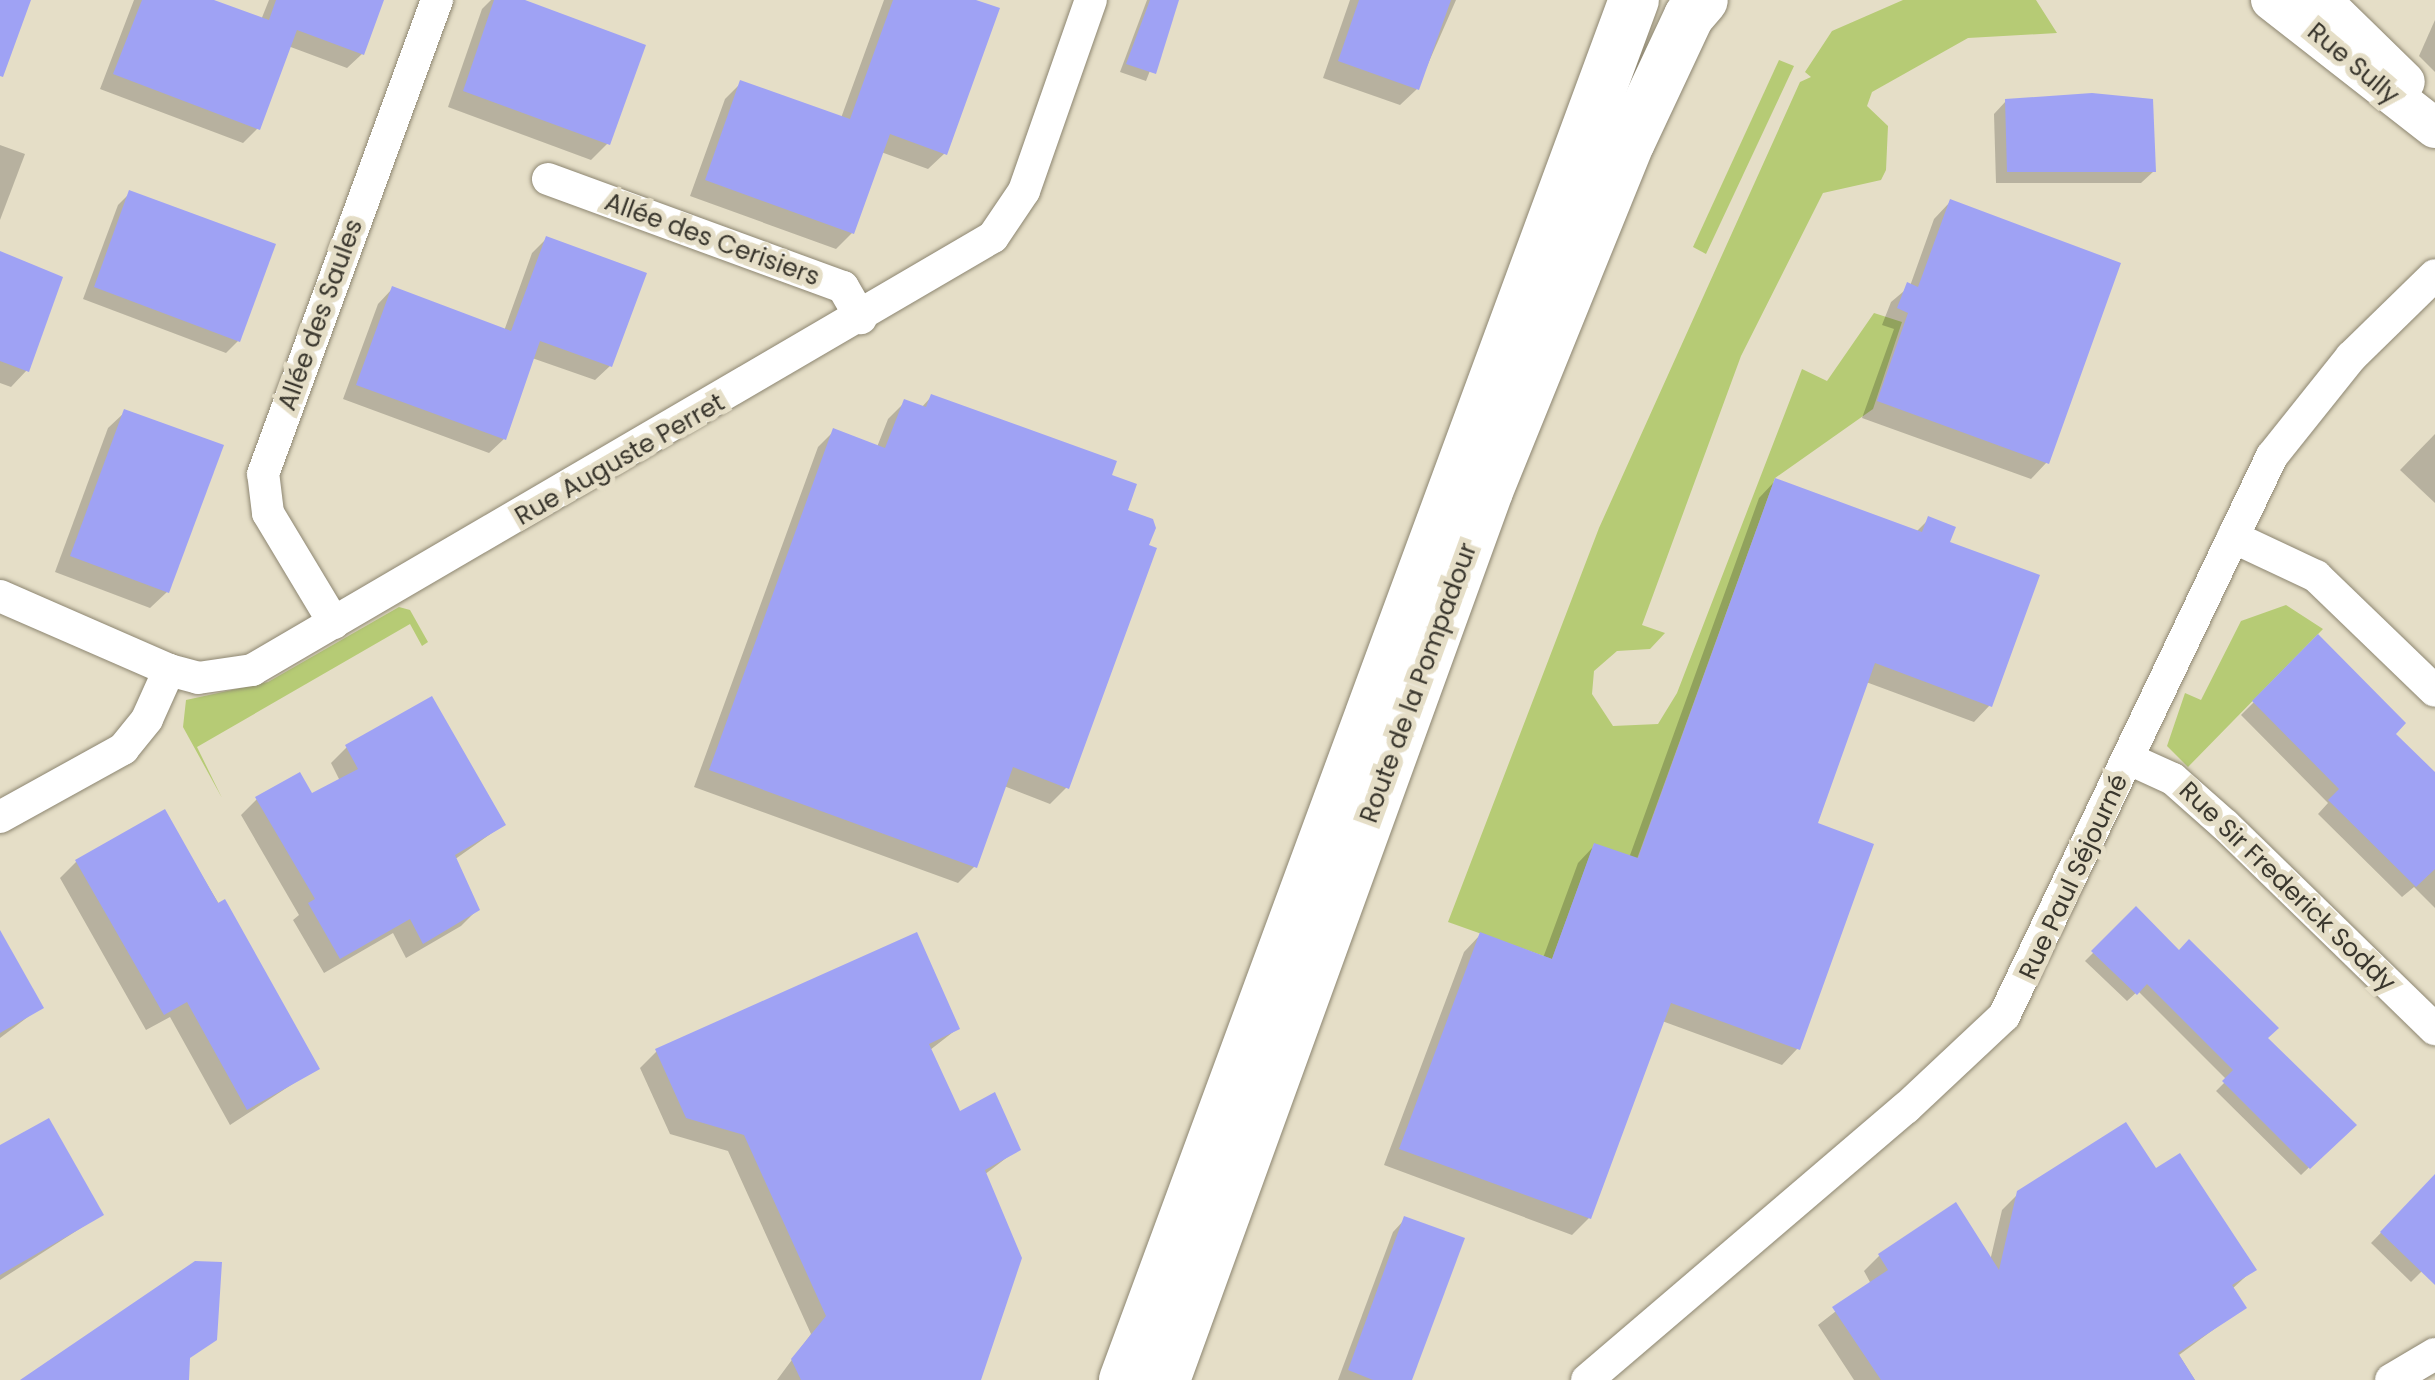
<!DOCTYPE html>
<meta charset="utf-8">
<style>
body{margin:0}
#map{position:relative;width:2435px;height:1380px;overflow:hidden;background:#e5dec7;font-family:Poppins,sans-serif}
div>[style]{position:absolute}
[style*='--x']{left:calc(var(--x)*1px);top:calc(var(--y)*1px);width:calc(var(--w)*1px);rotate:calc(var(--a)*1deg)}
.green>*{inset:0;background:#b6cb75}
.shadow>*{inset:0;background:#0003}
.building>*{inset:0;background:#9fa2f4}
.roads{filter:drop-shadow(0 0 2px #8d8671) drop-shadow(0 0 2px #8d8671)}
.minor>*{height:32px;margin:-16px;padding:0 16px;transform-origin:16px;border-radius:16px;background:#fff}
.tertiary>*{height:40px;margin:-20px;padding:0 20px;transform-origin:20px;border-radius:20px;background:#fff}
.primary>*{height:50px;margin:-25px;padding:0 25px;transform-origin:25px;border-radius:25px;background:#fff}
span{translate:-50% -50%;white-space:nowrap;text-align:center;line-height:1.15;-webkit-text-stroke:10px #e5dec7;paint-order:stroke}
.street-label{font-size:25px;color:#3a372e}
</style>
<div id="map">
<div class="green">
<div style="clip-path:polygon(1903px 0,2036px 0,2057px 33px,1968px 38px,1872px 92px,1867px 106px,1888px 126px,1886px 170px,1881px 180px,1823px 193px,1741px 356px,1642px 625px,1665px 633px,1650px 649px,1617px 651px,1594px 671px,1592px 694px,1613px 726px,1658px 724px,1677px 693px,1802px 369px,1827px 381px,1874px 313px,1902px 322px,1873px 409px,1775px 478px,1637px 859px,1594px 844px,1552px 959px,1448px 922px,1599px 528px,1800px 82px,1811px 77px,1805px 72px,1832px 31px)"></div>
<div style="clip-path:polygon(1779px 60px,1794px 66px,1706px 254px,1693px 247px)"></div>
<div style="clip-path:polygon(2286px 605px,2323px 629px,2188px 767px,2167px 746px,2185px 693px,2201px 700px,2241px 621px)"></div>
<div style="clip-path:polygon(399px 607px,410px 610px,428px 642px,422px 646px,410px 624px,197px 747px,222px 798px,183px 727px,186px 700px,268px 682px)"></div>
</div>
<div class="shadow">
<div style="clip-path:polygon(134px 0,207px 0,261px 20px,269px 0,382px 0,362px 54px,347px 68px,288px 46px,257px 129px,243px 143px,100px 89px)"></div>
<div style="clip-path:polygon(491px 0,517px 0,608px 143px,591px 160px,448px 107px,482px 9px)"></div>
<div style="clip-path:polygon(884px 0,969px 0,945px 153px,928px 169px,881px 152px,852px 233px,836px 249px,690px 196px,725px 99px,741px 83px,841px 118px)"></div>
<div style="clip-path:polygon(1147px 0,1177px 0,1146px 81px,1120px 72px)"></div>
<div style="clip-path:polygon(1350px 0,1456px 0,1417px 89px,1400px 105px,1323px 78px)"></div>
<div style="clip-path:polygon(2435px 20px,2435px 72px,2419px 56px)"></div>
<div style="clip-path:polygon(2006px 101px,2154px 171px,2141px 183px,1996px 183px,1994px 114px)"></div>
<div style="clip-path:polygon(0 145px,25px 154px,0 220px)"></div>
<div style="clip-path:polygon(130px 193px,238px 341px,226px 353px,83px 299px,118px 205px)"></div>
<div style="clip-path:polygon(1950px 202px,2047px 462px,2031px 479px,1862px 418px,1894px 329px,1882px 325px,1891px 302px,1910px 286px,1934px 219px)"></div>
<div style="clip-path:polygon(547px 238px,610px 366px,595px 380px,532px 358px,504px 439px,489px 453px,343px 399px,378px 304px,392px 289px,504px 331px,532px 253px)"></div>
<div style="clip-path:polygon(0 254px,27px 370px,11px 387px,0 383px)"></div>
<div style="clip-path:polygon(931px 397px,1109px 476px,1125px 511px,1067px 787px,1050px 804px,1004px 786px,975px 866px,958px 883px,694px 787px,818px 447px,834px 431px,877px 447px,888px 419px,905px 402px,921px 408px)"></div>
<div style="clip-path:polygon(125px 412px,167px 592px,150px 608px,55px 572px,108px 428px)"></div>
<div style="clip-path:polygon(2435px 434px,2435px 503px,2400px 470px)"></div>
<div style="clip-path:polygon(1775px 481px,1916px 532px,1929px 519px,1946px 543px,1990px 705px,1974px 722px,1866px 682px,1815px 824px,1798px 1048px,1782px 1065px,1662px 1021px,1589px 1218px,1572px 1235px,1384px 1165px,1464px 952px,1480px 935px,1543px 958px,1578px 863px,1594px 846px,1629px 858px,1759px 498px)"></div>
<div style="clip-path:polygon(2318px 638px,2392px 734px,2435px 776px,2435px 908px,2414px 887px,2402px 897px,2318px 814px,2328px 803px,2241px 715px)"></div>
<div style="clip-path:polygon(347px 747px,503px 825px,454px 860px,477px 910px,461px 926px,406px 958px,393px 933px,324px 973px,293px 920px,299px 915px,241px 815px,257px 799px,311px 796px,340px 781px,331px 763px)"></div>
<div style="clip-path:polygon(164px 812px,317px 1068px,230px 1125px,170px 1017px,146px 1030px,60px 878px,76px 862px)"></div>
<div style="clip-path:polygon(2136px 910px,2353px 1125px,2301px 1175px,2216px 1091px,2227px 1080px,2138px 991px,2127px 1001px,2085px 961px)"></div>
<div style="clip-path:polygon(0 935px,41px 1007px,0 1038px)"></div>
<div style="clip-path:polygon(957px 1029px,930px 1050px,959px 1114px,1018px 1149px,984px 1175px,979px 1380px,777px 1380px,811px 1334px,728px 1151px,670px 1134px,640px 1068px,657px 1051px)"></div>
<div style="clip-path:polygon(0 1148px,101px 1215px,0 1280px)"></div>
<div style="clip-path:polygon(2155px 1172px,2254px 1269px,2232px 1289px,2244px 1307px,2179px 1355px,2195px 1380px,1854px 1380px,1818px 1325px,1871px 1284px,1864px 1271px,1880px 1255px,1990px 1261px,2002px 1210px,2019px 1193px)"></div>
<div style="clip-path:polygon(2435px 1177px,2435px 1258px,2411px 1282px,2371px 1243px)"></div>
<div style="clip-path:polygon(1405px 1219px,1409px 1380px,1338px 1380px,1393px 1232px)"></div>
</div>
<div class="building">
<div style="clip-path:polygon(0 0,31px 0,3px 77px,0 76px)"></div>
<div style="clip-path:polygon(142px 0,214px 0,269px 20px,276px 0,384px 0,364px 55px,297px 30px,260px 130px,113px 74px)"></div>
<div style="clip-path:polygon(494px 0,525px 0,646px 45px,610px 145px,463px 91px)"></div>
<div style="clip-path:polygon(893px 0,976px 0,1000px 8px,947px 155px,890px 134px,854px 234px,705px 180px,740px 80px,850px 119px)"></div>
<div style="clip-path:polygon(1150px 0,1179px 0,1156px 74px,1126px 64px)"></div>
<div style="clip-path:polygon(1359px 0,1451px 0,1419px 90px,1338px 61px)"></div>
<div style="clip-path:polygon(2092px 93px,2153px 99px,2156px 172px,2007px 172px,2005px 99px)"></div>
<div style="clip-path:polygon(129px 190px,276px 244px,240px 342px,94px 287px)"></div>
<div style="clip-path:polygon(1950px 199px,2121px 263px,2049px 464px,1877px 401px,1908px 313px,1897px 308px,1907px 282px,1918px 287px)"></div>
<div style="clip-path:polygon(546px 236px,647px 273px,612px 367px,540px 341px,506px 440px,356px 385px,392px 286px,511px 331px)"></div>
<div style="clip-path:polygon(0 251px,63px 277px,29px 372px,0 361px)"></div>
<div style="clip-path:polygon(931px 394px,1117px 461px,1112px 475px,1137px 484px,1128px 510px,1153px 519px,1156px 528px,1149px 545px,1157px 548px,1069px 789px,1013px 767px,977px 868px,709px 770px,833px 428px,885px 448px,904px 399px,926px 407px)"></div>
<div style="clip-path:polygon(124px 409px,224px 445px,169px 593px,70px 556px)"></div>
<div style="clip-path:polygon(1775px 478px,1922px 532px,1928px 516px,1956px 527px,1950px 542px,2040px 575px,1992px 707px,1875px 663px,1818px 823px,1874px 844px,1800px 1050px,1671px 1003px,1591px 1219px,1399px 1149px,1480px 932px,1552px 959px,1594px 843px,1638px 858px)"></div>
<div style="clip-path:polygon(2318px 634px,2406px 723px,2396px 734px,2435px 772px,2435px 869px,2416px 887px,2328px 800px,2339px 789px,2252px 701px)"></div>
<div style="clip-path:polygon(432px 696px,506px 825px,455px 855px,480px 910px,423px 944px,410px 919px,340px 959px,308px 903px,315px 899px,255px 797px,300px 772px,312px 793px,358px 769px,345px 745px)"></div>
<div style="clip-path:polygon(165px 809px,218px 903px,225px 899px,320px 1069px,247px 1110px,187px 1002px,164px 1015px,75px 860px)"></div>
<div style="clip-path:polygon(2136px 906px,2179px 950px,2189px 939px,2279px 1028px,2268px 1038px,2357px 1125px,2310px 1169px,2222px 1081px,2233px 1070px,2147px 984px,2137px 995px,2091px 951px)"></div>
<div style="clip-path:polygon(0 930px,44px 1008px,0 1033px)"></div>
<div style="clip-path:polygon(917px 932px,960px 1029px,929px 1044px,960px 1111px,995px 1092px,1021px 1150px,985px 1170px,1022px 1258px,981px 1380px,801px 1380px,791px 1359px,826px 1316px,744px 1135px,686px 1118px,655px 1049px)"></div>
<div style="clip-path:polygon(49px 1118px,104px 1215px,0 1275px,0 1145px)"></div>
<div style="clip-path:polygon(2126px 1122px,2156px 1168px,2180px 1153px,2257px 1270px,2232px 1285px,2247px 1308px,2178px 1353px,2195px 1380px,1881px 1380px,1832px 1307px,1888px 1270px,1878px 1254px,1956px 1202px,1999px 1270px,2017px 1191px)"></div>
<div style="clip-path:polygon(2435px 1174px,2435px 1285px,2380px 1232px)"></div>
<div style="clip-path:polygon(1404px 1216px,1465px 1238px,1412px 1380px,1373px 1380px,1348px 1370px)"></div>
<div style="clip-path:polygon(195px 1261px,222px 1262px,217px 1340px,190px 1358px,189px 1380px,20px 1380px)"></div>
</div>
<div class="roads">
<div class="minor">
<div style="--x:548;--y:179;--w:314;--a:20.1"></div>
<div style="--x:843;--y:287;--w:36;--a:60"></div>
<div style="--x:2233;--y:537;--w:92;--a:25.2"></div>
<div style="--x:2316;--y:576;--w:165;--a:44"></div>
<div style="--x:0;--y:596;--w:184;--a:23.6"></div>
<div style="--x:169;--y:670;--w:30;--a:15"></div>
<div style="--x:198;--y:678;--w:55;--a:-8.4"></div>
<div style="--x:252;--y:670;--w:858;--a:-30.3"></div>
<div style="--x:993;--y:237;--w:55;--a:-56"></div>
<div style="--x:1024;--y:191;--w:202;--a:-70.7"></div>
<div style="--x:334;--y:623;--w:128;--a:-121"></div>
<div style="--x:268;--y:513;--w:39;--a:-97"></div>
<div style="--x:263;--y:474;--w:505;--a:-69.84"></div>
<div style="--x:2129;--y:759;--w:48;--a:24.4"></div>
<div style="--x:2173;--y:779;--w:69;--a:41.5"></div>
<div style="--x:2225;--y:825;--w:293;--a:44.2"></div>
<div style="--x:0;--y:817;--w:141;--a:-28.9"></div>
<div style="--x:123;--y:749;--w:38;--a:-51"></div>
<div style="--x:147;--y:719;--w:54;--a:-65.8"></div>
<div style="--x:1587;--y:1380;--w:419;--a:-40.5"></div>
<div style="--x:1906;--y:1108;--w:134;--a:-43.2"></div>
<div style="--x:2004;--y:1016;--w:621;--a:-64.43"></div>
<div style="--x:2272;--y:456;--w:127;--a:-51.4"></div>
<div style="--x:2351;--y:357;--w:117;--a:-44.3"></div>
<div style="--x:2391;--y:1380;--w:51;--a:-30.6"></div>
</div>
<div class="tertiary">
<div style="--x:2271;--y:0;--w:208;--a:38"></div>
<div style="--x:2321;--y:0;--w:117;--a:44.3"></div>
</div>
<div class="primary">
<div style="--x:1124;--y:1380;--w:1471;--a:-69.72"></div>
<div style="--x:1165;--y:1380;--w:946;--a:-70.03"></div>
<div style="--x:1488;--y:491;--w:377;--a:-67.9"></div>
<div style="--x:1630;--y:142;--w:139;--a:-64.9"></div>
<div style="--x:1689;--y:16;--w:21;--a:-49"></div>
</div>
</div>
<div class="street-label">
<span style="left:2353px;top:64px;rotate:40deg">Rue Sully</span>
<span style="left:712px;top:240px;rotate:20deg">Allée des Cerisiers</span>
<span style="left:321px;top:315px;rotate:-70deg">Allée des Saules</span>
<span style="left:620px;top:460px;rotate:-30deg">Rue Auguste Perret</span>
<span style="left:1419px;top:683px;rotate:-70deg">Route de la Pompadour</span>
<span style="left:2074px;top:877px;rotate:-65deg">Rue Paul Séjourné</span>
<span style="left:2287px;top:887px;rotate:44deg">Rue Sir Frederick Soddy</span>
</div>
</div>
